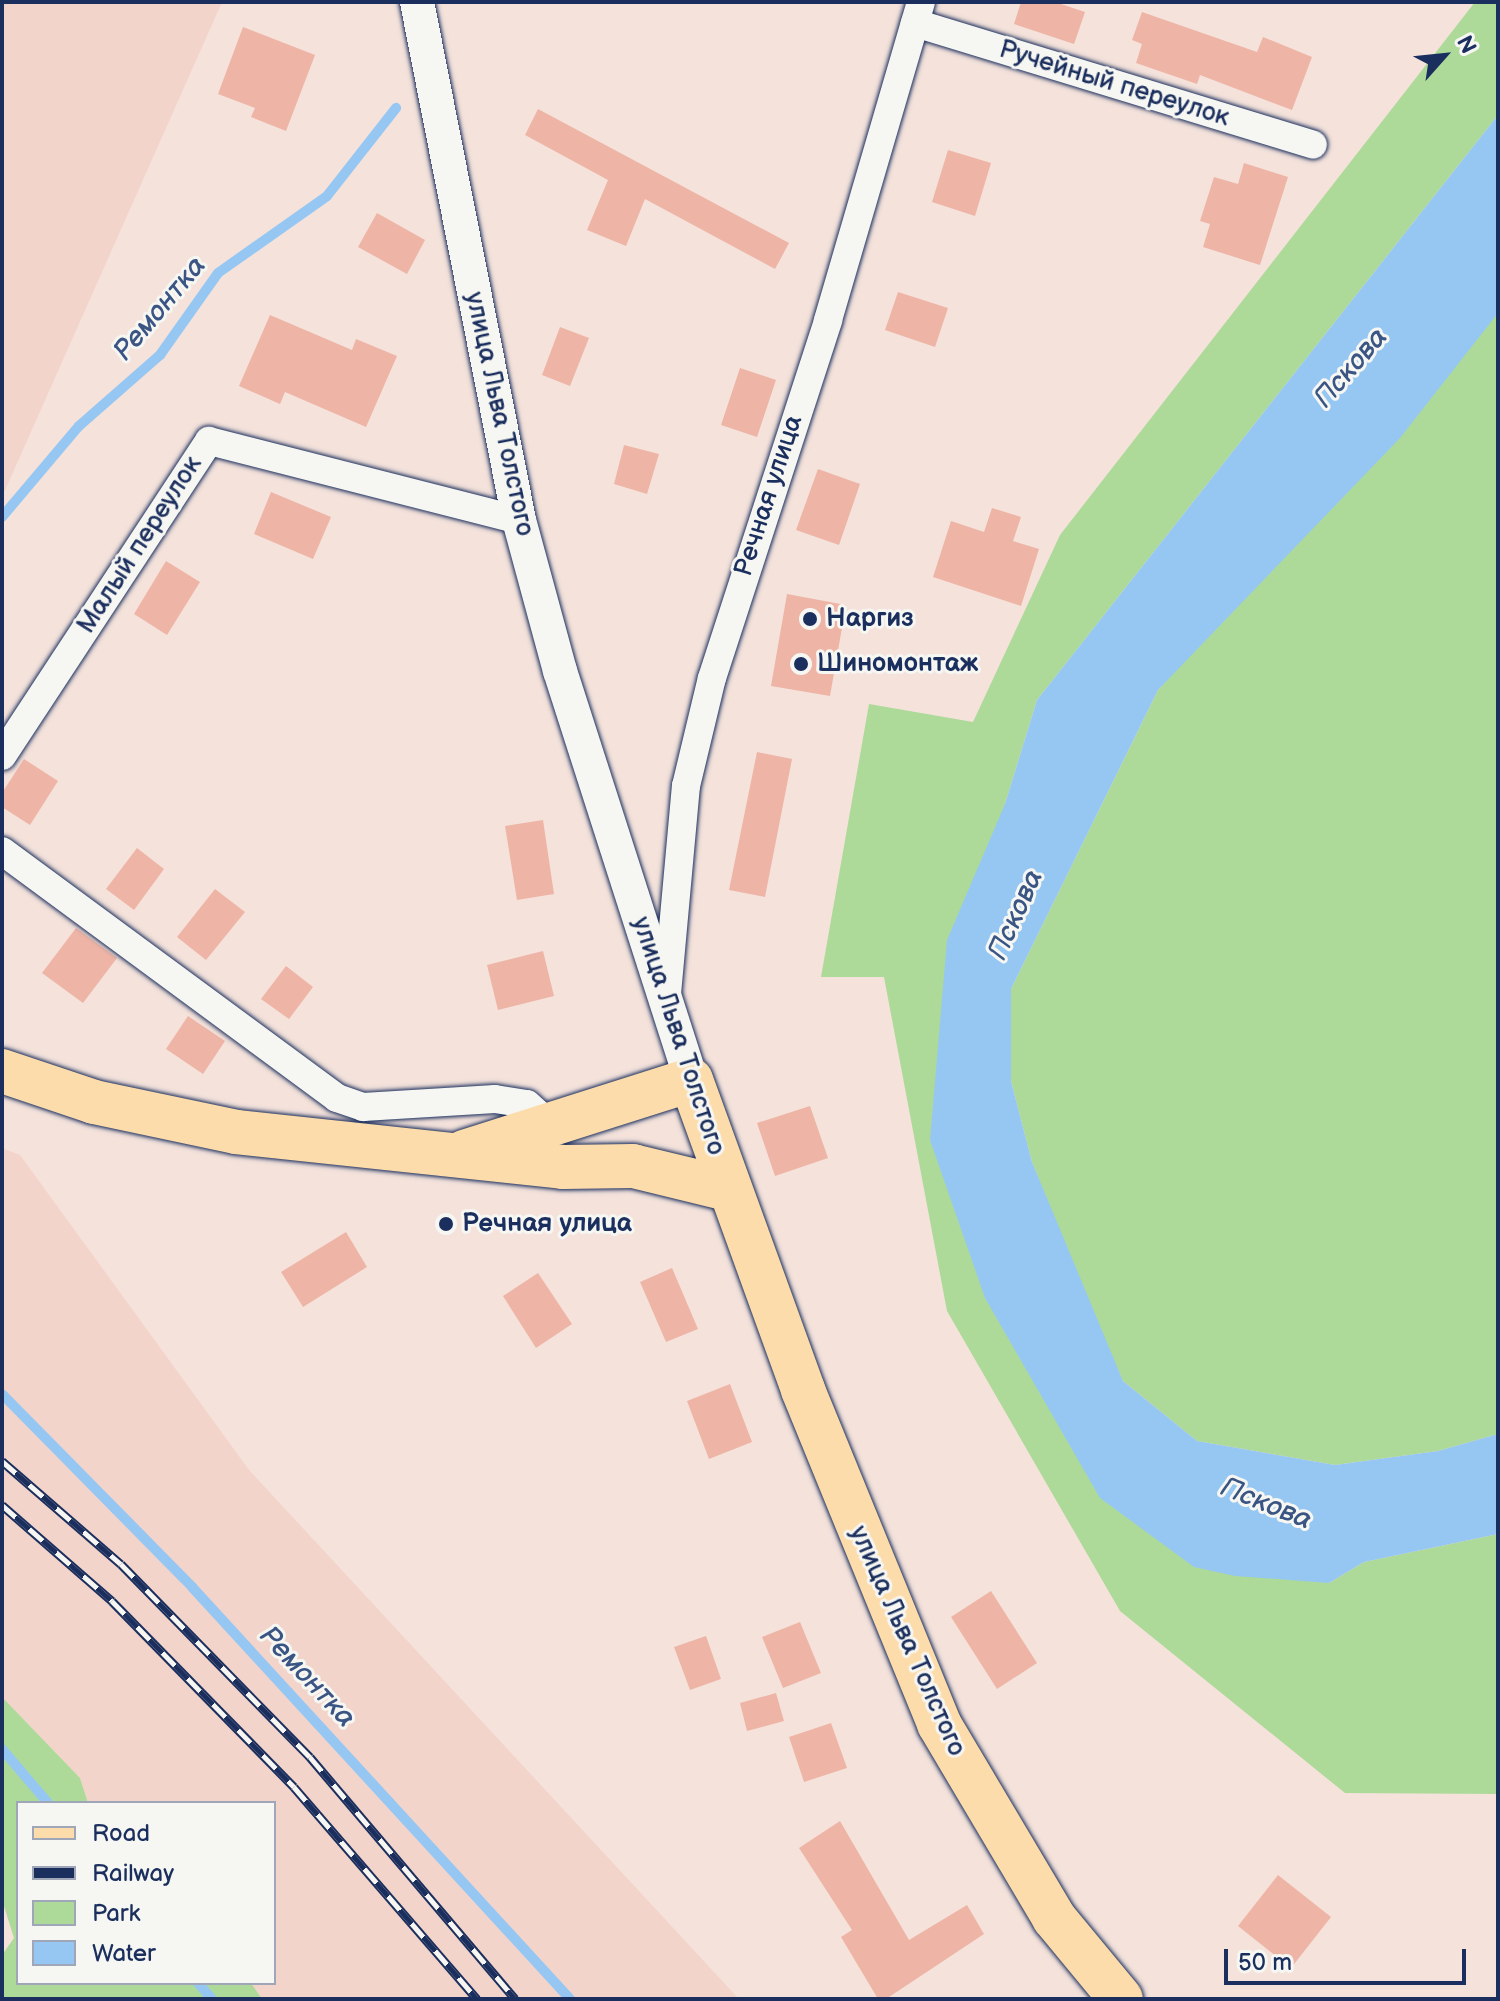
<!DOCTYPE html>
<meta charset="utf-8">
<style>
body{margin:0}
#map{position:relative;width:1500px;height:2001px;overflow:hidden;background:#f4e2db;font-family:"Balsamiq Sans",sans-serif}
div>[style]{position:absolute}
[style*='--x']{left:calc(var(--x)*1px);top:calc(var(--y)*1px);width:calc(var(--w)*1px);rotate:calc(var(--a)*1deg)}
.built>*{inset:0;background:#f2d4cb}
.green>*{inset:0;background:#adda99}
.water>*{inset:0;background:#96c7f2}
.stream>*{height:10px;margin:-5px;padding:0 5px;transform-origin:5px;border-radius:5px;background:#96c7f2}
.building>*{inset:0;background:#eeb5a6}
.roads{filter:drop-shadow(0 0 2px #1b2f5e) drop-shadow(0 0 2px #1b2f5e)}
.minor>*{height:28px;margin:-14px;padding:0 14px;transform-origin:14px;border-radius:14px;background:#f6f6f2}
.tertiary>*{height:34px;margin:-17px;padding:0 17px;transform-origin:17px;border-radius:17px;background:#f6f6f2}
.primary>*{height:44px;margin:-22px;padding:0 22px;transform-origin:22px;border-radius:22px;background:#fddcac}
.rail>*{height:9px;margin-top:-4.5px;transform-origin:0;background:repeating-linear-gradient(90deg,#f6f6f2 0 18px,#1b2f5e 0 36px);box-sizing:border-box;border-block:2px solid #1b2f5e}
.dots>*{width:22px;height:22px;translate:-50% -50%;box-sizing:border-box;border:4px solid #f6f6f2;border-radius:50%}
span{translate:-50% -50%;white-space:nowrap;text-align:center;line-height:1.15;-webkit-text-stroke:6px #f6f6f2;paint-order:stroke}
.street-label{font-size:26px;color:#1b2f5e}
.poi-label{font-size:26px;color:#1b2f5e;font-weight:700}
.left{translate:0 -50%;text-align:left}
.water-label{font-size:28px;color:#3a5583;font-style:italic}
.frame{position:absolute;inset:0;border:4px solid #1b2f5e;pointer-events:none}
.legend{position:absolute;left:16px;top:1801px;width:260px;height:184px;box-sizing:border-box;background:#f6f6f2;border:2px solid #9ea6b7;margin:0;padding:10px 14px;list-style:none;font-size:24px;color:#1b2f5e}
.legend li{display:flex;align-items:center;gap:16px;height:40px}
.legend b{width:40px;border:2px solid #9ea6b7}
.north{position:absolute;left:1404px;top:16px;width:80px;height:80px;-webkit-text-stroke:6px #f6f6f2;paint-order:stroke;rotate:63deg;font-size:22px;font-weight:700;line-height:32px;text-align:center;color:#1b2f5e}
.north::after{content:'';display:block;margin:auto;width:28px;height:36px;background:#1b2f5e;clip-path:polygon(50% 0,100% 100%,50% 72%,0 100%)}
.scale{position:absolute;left:1224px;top:1949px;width:242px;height:36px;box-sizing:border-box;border:4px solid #1b2f5e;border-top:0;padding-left:10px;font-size:24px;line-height:28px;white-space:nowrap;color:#1b2f5e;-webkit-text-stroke:6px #f6f6f2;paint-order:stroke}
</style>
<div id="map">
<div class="built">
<div style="clip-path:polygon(2px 2px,222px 2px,2px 497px)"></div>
<div style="clip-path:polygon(2px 1148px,20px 1155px,249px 1470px,739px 1999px,262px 1999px,251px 1983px,274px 1983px,274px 1803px,88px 1803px,80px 1778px,2px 1697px)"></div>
</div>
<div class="green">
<div style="clip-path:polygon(1475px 2px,1498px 2px,1498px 115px,1037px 700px,1005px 804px,985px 1298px,1329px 1583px,1364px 1562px,1498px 1534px,1498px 1794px,1345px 1793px,1120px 1611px,947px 1311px,884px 977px,821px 977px,869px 704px,973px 722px,1060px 535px)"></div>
<div style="clip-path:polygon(1498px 313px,1498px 1434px,1438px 1451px,1335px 1465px,1197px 1441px,1123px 1381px,1088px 1303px,1032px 1162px,1011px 1081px,1011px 989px,1158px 690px)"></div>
<div style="clip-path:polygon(2px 1697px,80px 1778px,88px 1803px,18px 1803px,18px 1983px,251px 1983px,262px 1999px,2px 1999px,2px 1955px,14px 1938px,2px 1900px)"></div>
</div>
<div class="water">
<div style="clip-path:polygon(1498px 115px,1498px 313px,1400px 438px,1158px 690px,1011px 989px,1011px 1081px,1032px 1162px,1123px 1381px,1197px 1441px,1335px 1465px,1438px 1451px,1498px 1434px,1498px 1534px,1364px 1562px,1329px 1583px,1235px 1576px,1194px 1567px,1100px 1498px,985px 1298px,930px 1140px,947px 940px,1005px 804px,1037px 700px)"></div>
</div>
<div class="stream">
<div style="--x:2;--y:517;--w:119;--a:-49.8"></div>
<div style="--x:79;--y:426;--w:108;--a:-41.2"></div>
<div style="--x:160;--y:355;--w:100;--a:-54.7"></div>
<div style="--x:218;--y:273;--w:133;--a:-35.2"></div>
<div style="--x:327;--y:196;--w:112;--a:-51.9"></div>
<div style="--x:2;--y:1394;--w:271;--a:45.4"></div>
<div style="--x:192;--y:1587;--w:559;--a:47.46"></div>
<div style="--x:2;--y:1749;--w:71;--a:49.6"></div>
<div style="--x:198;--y:1983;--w:21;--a:49"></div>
</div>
<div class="building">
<div style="clip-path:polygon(1021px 2px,1055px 2px,1085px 12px,1074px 44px,1014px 24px)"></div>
<div style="clip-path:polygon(1142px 12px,1257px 52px,1263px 37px,1312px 57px,1292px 110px,1200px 75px,1197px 84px,1136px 63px,1142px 44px,1132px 40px)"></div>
<div style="clip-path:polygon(243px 27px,315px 55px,286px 131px,251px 117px,255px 108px,218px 94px)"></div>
<div style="clip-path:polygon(538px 109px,789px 243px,775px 269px,645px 199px,626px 246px,587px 230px,608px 180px,525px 135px)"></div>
<div style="clip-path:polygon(948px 150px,991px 163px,975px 216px,932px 202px)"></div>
<div style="clip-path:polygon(1244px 163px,1288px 177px,1260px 265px,1203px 247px,1210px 224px,1200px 221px,1214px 177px,1238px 184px)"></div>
<div style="clip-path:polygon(377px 213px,425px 240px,407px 274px,358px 247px)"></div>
<div style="clip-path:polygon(898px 292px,948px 308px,935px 347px,885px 330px)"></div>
<div style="clip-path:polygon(270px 315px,352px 350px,356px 339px,397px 356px,366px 427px,285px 392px,280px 404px,239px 386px)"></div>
<div style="clip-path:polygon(560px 327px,589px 338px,570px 386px,542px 375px)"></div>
<div style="clip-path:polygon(740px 368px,776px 380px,757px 437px,721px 425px)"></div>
<div style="clip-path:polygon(624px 445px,659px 454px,647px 494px,614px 484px)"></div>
<div style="clip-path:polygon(818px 469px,860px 484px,839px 545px,796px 530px)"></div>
<div style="clip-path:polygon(271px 492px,331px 517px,313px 559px,254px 534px)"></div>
<div style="clip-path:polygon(992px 508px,1021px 517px,1013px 541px,1039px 549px,1021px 606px,933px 577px,951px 521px,984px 532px)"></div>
<div style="clip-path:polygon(166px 561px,200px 582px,167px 635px,134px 614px)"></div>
<div style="clip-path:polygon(787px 594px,846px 605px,830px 696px,771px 686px)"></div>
<div style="clip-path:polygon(757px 752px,792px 759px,765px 897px,729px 890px)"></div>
<div style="clip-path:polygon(24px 759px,58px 781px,30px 825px,2px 807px,2px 793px)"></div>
<div style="clip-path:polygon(543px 820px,554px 894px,517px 900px,505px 826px)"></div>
<div style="clip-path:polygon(137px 848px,164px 869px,134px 910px,106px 889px)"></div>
<div style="clip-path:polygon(215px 889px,245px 912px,206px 960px,177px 937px)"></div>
<div style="clip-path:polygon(76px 928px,117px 958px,83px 1003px,42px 973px)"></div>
<div style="clip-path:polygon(543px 951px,554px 996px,498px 1010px,487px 965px)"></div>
<div style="clip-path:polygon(286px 966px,313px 987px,289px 1019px,261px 999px)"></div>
<div style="clip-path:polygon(188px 1016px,225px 1041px,203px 1074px,166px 1049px)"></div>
<div style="clip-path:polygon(810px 1106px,828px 1158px,775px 1176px,757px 1123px)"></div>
<div style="clip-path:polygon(346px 1232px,367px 1267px,303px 1307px,281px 1272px)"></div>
<div style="clip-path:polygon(672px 1268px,698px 1329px,666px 1342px,640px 1282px)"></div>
<div style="clip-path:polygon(538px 1273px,572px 1324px,536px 1348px,503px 1296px)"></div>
<div style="clip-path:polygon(730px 1384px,752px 1442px,709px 1459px,687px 1401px)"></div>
<div style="clip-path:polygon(991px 1591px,1037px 1663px,997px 1689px,951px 1617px)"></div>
<div style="clip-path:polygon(800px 1622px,821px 1673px,783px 1688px,762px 1637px)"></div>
<div style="clip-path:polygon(706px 1636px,721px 1679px,690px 1690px,674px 1647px)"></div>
<div style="clip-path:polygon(776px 1693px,784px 1721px,747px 1731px,740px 1703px)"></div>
<div style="clip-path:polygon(831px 1723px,847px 1768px,804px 1782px,789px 1737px)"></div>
<div style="clip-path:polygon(840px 1821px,909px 1940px,967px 1905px,984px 1934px,886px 1999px,878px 1999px,841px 1937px,852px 1930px,799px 1848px)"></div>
<div style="clip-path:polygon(1278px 1875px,1331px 1917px,1291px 1968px,1238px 1926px)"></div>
</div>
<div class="roads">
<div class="minor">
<div style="--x:915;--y:23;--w:416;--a:17"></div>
<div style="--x:2;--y:756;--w:377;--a:-56.7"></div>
<div style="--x:209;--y:441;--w:320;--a:14.3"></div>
<div style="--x:2;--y:851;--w:416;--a:36.4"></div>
<div style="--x:337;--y:1098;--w:28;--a:19"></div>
<div style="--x:363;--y:1107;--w:132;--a:-3.5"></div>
<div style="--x:495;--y:1099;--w:32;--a:9"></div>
<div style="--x:527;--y:1104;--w:31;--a:42"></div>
<div style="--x:667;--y:994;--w:209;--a:-84.8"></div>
<div style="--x:686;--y:786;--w:111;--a:-76.5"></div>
<div style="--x:712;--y:678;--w:376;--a:-72"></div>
<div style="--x:828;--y:320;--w:331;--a:-73.7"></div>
</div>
<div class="tertiary">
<div style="--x:417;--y:2;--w:528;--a:78.86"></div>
<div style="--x:519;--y:520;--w:156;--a:74.8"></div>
<div style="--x:560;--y:671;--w:429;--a:72.2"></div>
</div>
<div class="primary">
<div style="--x:2;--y:1071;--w:97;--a:18.6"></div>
<div style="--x:94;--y:1102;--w:145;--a:11.9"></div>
<div style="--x:236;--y:1132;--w:329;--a:6.1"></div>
<div style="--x:563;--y:1167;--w:70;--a:-0.8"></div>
<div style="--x:633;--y:1166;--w:97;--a:13.7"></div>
<div style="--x:464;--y:1152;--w:238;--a:-17.6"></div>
<div style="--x:691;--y:1080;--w:330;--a:70.1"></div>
<div style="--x:803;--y:1390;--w:361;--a:67.8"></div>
<div style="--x:939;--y:1724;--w:226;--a:59.3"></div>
<div style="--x:1054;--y:1918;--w:105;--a:50.4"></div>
</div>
</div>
<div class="rail">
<div style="--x:2;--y:1461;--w:157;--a:40.9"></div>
<div style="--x:121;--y:1564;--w:270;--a:45.6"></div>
<div style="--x:310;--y:1757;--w:317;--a:49.7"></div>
<div style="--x:2;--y:1505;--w:146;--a:41.1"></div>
<div style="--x:112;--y:1601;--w:260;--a:45.6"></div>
<div style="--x:294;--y:1787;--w:280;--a:49.2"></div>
</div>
<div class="dots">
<div style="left:810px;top:619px;background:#1b2f5e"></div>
<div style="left:801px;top:664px;background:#1b2f5e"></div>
<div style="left:446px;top:1224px;background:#1b2f5e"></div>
</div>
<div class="street-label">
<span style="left:1114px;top:84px;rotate:17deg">Ручейный переулок</span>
<span style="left:499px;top:414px;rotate:78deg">улица Льва Толстого</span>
<span style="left:769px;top:496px;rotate:-72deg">Речная улица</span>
<span style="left:140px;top:545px;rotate:-57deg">Малый переулок</span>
<span style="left:678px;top:1036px;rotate:72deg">улица Льва Толстого</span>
<span style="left:907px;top:1641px;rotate:66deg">улица Льва Толстого</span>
</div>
<div class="poi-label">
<span class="left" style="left:826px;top:619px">Наргиз</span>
<span class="left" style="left:817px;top:664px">Шиномонтаж</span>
<span class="left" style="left:462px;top:1224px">Речная улица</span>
</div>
<div class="water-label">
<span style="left:160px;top:309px;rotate:-50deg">Ремонтка</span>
<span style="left:1351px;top:368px;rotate:-49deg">Пскова</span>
<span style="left:1016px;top:915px;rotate:-66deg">Пскова</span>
<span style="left:1266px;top:1504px;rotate:22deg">Пскова</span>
<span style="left:307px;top:1677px;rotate:47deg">Ремонтка</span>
</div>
<div class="frame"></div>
<ul class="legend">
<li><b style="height:10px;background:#fddcac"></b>Road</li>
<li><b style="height:10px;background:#1b2f5e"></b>Railway</li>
<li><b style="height:22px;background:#adda99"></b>Park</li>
<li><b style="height:22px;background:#96c7f2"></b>Water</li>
</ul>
<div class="north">N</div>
<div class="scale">50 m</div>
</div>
